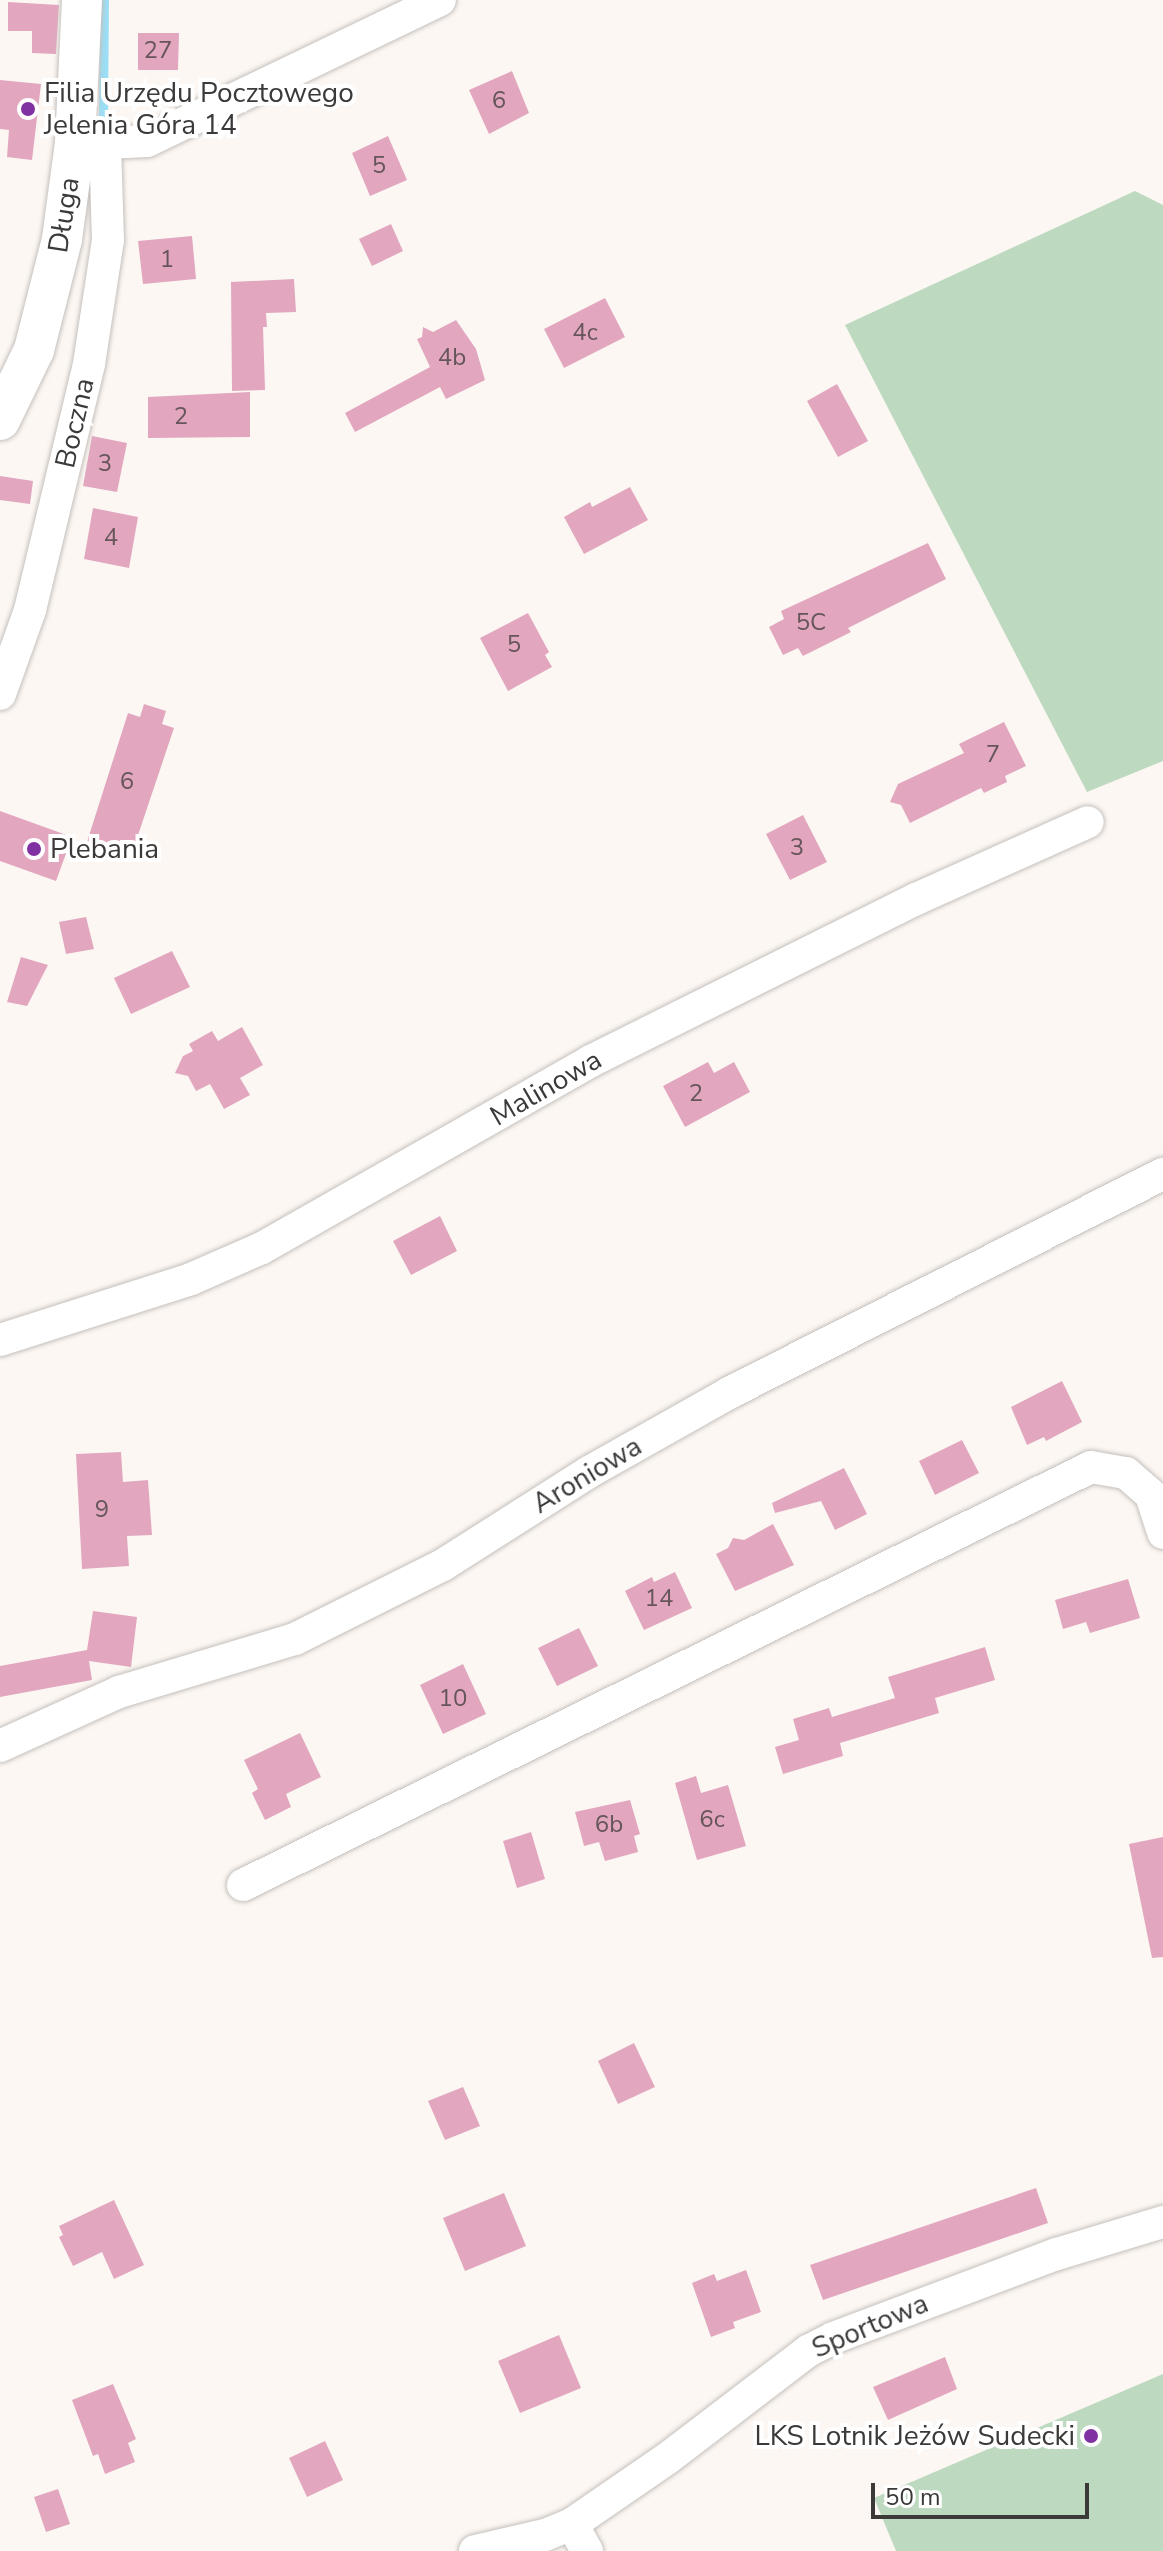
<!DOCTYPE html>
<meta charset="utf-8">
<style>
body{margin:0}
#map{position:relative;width:1163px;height:2551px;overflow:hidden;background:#fcf7f3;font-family:"Nunito Sans",sans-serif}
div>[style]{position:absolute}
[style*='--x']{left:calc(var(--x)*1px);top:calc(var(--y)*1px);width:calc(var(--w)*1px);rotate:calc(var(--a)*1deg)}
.green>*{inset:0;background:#bdd9bf}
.stream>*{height:9px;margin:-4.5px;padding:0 4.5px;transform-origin:4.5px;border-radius:4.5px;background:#9bdef6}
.building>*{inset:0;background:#e2a7bf}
.roads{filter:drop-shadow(0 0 2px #c5c0bc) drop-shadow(0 0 2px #c5c0bc)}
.minor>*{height:32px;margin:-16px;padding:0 16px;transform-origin:16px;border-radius:16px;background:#fff}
.tertiary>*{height:40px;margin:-20px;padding:0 20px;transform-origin:20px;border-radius:20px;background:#fff}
.dots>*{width:22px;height:22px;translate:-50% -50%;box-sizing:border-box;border:4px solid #fff;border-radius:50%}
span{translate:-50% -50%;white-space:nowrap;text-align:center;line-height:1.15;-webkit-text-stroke:8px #fff;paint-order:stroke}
.number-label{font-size:24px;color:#66555a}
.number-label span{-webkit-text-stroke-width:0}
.poi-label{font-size:28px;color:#3c3a39}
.left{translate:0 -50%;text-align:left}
.right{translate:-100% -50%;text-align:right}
.street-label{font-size:28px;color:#3c3a39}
.scale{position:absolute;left:871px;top:2483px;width:218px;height:36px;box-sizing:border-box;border:4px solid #3c3a39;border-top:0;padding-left:10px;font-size:24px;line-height:28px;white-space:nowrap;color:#3c3a39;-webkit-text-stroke:6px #fff;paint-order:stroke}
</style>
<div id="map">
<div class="green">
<div style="clip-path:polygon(1135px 191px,1163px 205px,1163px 761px,1087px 792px,845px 325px)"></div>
<div style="clip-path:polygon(1163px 2374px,1163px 2551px,896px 2551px,874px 2498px)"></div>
</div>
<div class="stream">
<div style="--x:103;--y:115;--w:115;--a:-89.5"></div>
</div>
<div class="building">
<div style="clip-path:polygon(8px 2px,59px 5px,56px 54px,32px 53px,32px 31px,8px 31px)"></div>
<div style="clip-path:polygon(138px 33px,179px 33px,178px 70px,138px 70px)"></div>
<div style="clip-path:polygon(512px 71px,529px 113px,489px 134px,469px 90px)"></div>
<div style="clip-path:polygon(0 80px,41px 84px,32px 160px,7px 157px,9px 130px,0 129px)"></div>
<div style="clip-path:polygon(388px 136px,407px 180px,370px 196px,352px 153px)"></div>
<div style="clip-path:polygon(391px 224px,403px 251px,372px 266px,359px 239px)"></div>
<div style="clip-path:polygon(192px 236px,196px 279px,143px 284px,138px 241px)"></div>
<div style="clip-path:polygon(294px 279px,296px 312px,266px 313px,267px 327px,263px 327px,265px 390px,232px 391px,231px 282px)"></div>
<div style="clip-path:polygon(605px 298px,625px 337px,564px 368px,544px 329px)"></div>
<div style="clip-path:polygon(456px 320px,476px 349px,485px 380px,446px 399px,440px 387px,355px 432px,345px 413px,430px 367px,417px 339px,422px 337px,423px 327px,433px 332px)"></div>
<div style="clip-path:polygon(837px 384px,868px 441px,838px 457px,807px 401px)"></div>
<div style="clip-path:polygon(250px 392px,250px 437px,148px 438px,148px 397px)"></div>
<div style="clip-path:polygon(92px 436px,127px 443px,117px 492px,83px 486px)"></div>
<div style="clip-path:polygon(0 476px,33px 481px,30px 504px,0 500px)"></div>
<div style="clip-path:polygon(630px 487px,648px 520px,584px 554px,564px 517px,590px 502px,592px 507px)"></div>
<div style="clip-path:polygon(93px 508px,138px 517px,129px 568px,84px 559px)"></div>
<div style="clip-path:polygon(928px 543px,946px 579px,848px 628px,851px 632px,803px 656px,798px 648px,783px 655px,769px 627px,784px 619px,781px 611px)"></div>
<div style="clip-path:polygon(528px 613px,549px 652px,545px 655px,552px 667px,508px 691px,480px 638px)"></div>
<div style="clip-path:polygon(144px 704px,166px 711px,162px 724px,174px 728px,130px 859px,86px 845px,128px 713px,140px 717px)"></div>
<div style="clip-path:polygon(1004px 722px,1026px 766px,1005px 776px,1007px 782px,984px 793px,981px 788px,910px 823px,901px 805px,890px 802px,898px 784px,964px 753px,959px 744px)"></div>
<div style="clip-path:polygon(0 811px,72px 837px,56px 881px,0 861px)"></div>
<div style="clip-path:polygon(803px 815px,827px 862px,790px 880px,766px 834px)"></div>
<div style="clip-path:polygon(86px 917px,94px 949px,66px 954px,59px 922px)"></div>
<div style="clip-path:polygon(172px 951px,190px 987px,131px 1014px,114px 978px)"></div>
<div style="clip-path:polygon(21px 957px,48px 965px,27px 1006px,7px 1002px)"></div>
<div style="clip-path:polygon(242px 1027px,263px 1065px,240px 1078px,250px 1095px,224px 1109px,210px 1084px,196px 1091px,188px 1076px,175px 1073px,183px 1056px,193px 1051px,189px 1044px,212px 1031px,218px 1041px)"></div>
<div style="clip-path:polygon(708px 1062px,714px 1073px,734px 1062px,750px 1092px,685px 1127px,663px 1086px)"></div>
<div style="clip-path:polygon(440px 1216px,457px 1251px,411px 1275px,393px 1241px)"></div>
<div style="clip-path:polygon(1062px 1381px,1082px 1422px,1046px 1441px,1044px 1437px,1027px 1445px,1011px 1407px)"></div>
<div style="clip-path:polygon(962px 1440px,979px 1473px,935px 1495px,919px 1461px)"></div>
<div style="clip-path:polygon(121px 1452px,123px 1482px,148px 1480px,152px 1535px,127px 1536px,129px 1566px,82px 1569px,76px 1454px)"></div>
<div style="clip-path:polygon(844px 1468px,867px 1514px,835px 1530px,821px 1501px,775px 1513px,772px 1503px)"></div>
<div style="clip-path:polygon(773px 1524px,794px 1565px,735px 1591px,716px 1554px,728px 1548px,733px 1538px,744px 1540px)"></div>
<div style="clip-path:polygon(675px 1572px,692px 1608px,644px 1630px,625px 1591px,652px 1577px,654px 1582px)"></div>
<div style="clip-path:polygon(1128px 1579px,1140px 1618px,1090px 1633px,1086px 1622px,1063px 1629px,1055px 1600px)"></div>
<div style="clip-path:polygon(93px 1611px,137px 1617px,131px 1667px,89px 1661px,92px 1680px,0 1697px,0 1666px,87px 1650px)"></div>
<div style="clip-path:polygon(579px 1628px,598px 1666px,557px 1686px,538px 1648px)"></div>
<div style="clip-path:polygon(985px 1647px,995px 1680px,935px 1698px,939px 1713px,840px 1743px,843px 1756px,783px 1774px,775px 1747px,799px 1740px,793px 1719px,829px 1708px,832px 1717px,895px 1698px,888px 1677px)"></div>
<div style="clip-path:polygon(463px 1664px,486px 1714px,443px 1734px,420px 1685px)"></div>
<div style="clip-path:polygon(300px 1733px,321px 1777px,286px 1794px,291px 1807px,265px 1820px,252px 1793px,258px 1789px,244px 1760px)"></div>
<div style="clip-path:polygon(696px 1776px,701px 1793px,728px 1785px,746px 1846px,697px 1860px,675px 1783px)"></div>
<div style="clip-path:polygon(630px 1800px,640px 1834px,634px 1836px,638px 1852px,605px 1861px,599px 1842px,584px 1846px,575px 1812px)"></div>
<div style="clip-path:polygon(531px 1832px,545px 1879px,517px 1888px,503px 1841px)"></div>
<div style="clip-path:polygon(1163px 1837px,1163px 1957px,1152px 1958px,1129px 1844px)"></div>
<div style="clip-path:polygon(634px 2043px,655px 2087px,618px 2104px,598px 2061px)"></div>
<div style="clip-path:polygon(463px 2087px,480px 2126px,445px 2140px,428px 2101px)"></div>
<div style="clip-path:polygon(1036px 2188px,1048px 2223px,823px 2300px,810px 2265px)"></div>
<div style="clip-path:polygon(504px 2193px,526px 2246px,465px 2271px,443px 2218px)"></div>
<div style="clip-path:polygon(114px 2200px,144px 2265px,114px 2279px,102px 2252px,73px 2266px,59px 2237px,63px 2235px,59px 2226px)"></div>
<div style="clip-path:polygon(746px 2270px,761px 2312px,733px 2322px,735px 2328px,711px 2337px,692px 2283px,714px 2274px,717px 2281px)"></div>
<div style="clip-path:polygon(559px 2335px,581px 2388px,520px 2413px,498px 2361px)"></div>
<div style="clip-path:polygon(945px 2357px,957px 2389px,888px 2420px,873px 2387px)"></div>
<div style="clip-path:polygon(113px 2384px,136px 2439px,128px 2443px,135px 2462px,105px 2474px,98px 2454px,93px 2456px,72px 2400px)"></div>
<div style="clip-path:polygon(325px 2441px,343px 2480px,307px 2497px,289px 2458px)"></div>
<div style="clip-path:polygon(58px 2489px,70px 2524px,46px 2532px,34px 2497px)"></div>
</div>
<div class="roads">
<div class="minor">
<div style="--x:86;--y:144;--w:61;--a:-2.8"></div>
<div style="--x:147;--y:141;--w:325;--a:-25.7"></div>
<div style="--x:0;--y:694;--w:89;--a:-70.3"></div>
<div style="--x:30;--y:610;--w:253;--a:-76.5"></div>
<div style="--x:89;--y:364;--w:125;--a:-81.3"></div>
<div style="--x:108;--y:240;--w:95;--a:-91.8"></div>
<div style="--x:0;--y:1340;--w:201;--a:-17.7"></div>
<div style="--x:191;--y:1279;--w:77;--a:-23.6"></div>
<div style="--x:262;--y:1248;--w:378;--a:-29.6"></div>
<div style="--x:591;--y:1061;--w:363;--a:-26.5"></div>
<div style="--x:916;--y:899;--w:188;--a:-24.1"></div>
<div style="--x:0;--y:1746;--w:131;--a:-24.4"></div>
<div style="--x:119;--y:1692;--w:184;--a:-16.8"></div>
<div style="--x:295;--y:1639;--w:165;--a:-26.6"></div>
<div style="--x:443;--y:1565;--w:173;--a:-32.5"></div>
<div style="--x:589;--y:1472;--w:161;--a:-29.4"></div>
<div style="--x:729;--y:1393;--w:486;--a:-26.8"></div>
<div style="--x:243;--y:1885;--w:945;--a:-26.24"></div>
<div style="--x:1091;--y:1467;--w:36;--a:10"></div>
<div style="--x:1126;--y:1473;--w:33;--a:41"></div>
<div style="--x:1151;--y:1495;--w:40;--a:72"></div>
<div style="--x:572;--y:2524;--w:31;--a:61"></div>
<div style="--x:475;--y:2551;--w:72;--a:-12.9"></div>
<div style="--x:545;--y:2535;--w:29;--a:-22"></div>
<div style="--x:572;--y:2524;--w:116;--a:-34.5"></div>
<div style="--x:668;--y:2458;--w:176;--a:-37.4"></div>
<div style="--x:808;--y:2351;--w:28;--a:-27"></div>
<div style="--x:833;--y:2338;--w:239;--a:-20.6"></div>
<div style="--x:1057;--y:2254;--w:111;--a:-16.8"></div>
</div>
<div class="tertiary">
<div style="--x:0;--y:420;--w:78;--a:-64.1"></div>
<div style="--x:34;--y:350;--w:114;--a:-75.8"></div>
<div style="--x:62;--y:239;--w:97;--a:-82.3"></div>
<div style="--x:75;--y:143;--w:143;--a:-87.2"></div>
</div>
</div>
<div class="dots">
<div style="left:28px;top:109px;background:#8031a2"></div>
<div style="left:34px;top:849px;background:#8031a2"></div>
<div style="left:1091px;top:2436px;background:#8031a2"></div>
</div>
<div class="number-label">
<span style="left:158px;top:51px">27</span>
<span style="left:499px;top:101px">6</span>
<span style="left:379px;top:166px">5</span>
<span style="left:167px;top:260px">1</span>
<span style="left:585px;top:333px">4c</span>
<span style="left:452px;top:358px">4b</span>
<span style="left:181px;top:417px">2</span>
<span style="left:105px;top:464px">3</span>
<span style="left:111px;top:538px">4</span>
<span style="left:811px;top:623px">5C</span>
<span style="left:514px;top:645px">5</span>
<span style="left:993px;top:755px">7</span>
<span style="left:127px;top:782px">6</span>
<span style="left:797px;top:848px">3</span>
<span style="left:696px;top:1094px">2</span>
<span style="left:102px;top:1510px">9</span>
<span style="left:659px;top:1599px">14</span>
<span style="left:453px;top:1699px">10</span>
<span style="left:712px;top:1820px">6c</span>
<span style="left:609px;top:1825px">6b</span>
</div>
<div class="poi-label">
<span class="left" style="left:44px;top:109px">Filia Urzędu Pocztowego<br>Jelenia Góra 14</span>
<span class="left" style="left:50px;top:849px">Plebania</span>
<span class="right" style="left:1075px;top:2436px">LKS Lotnik Jeżów Sudecki</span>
</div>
<div class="street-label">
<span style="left:64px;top:215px;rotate:-81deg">Długa</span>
<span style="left:75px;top:423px;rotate:-77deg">Boczna</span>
<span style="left:546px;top:1088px;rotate:-30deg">Malinowa</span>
<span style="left:587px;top:1475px;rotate:-31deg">Aroniowa</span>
<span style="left:870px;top:2326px;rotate:-23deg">Sportowa</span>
</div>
<div class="scale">50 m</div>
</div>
